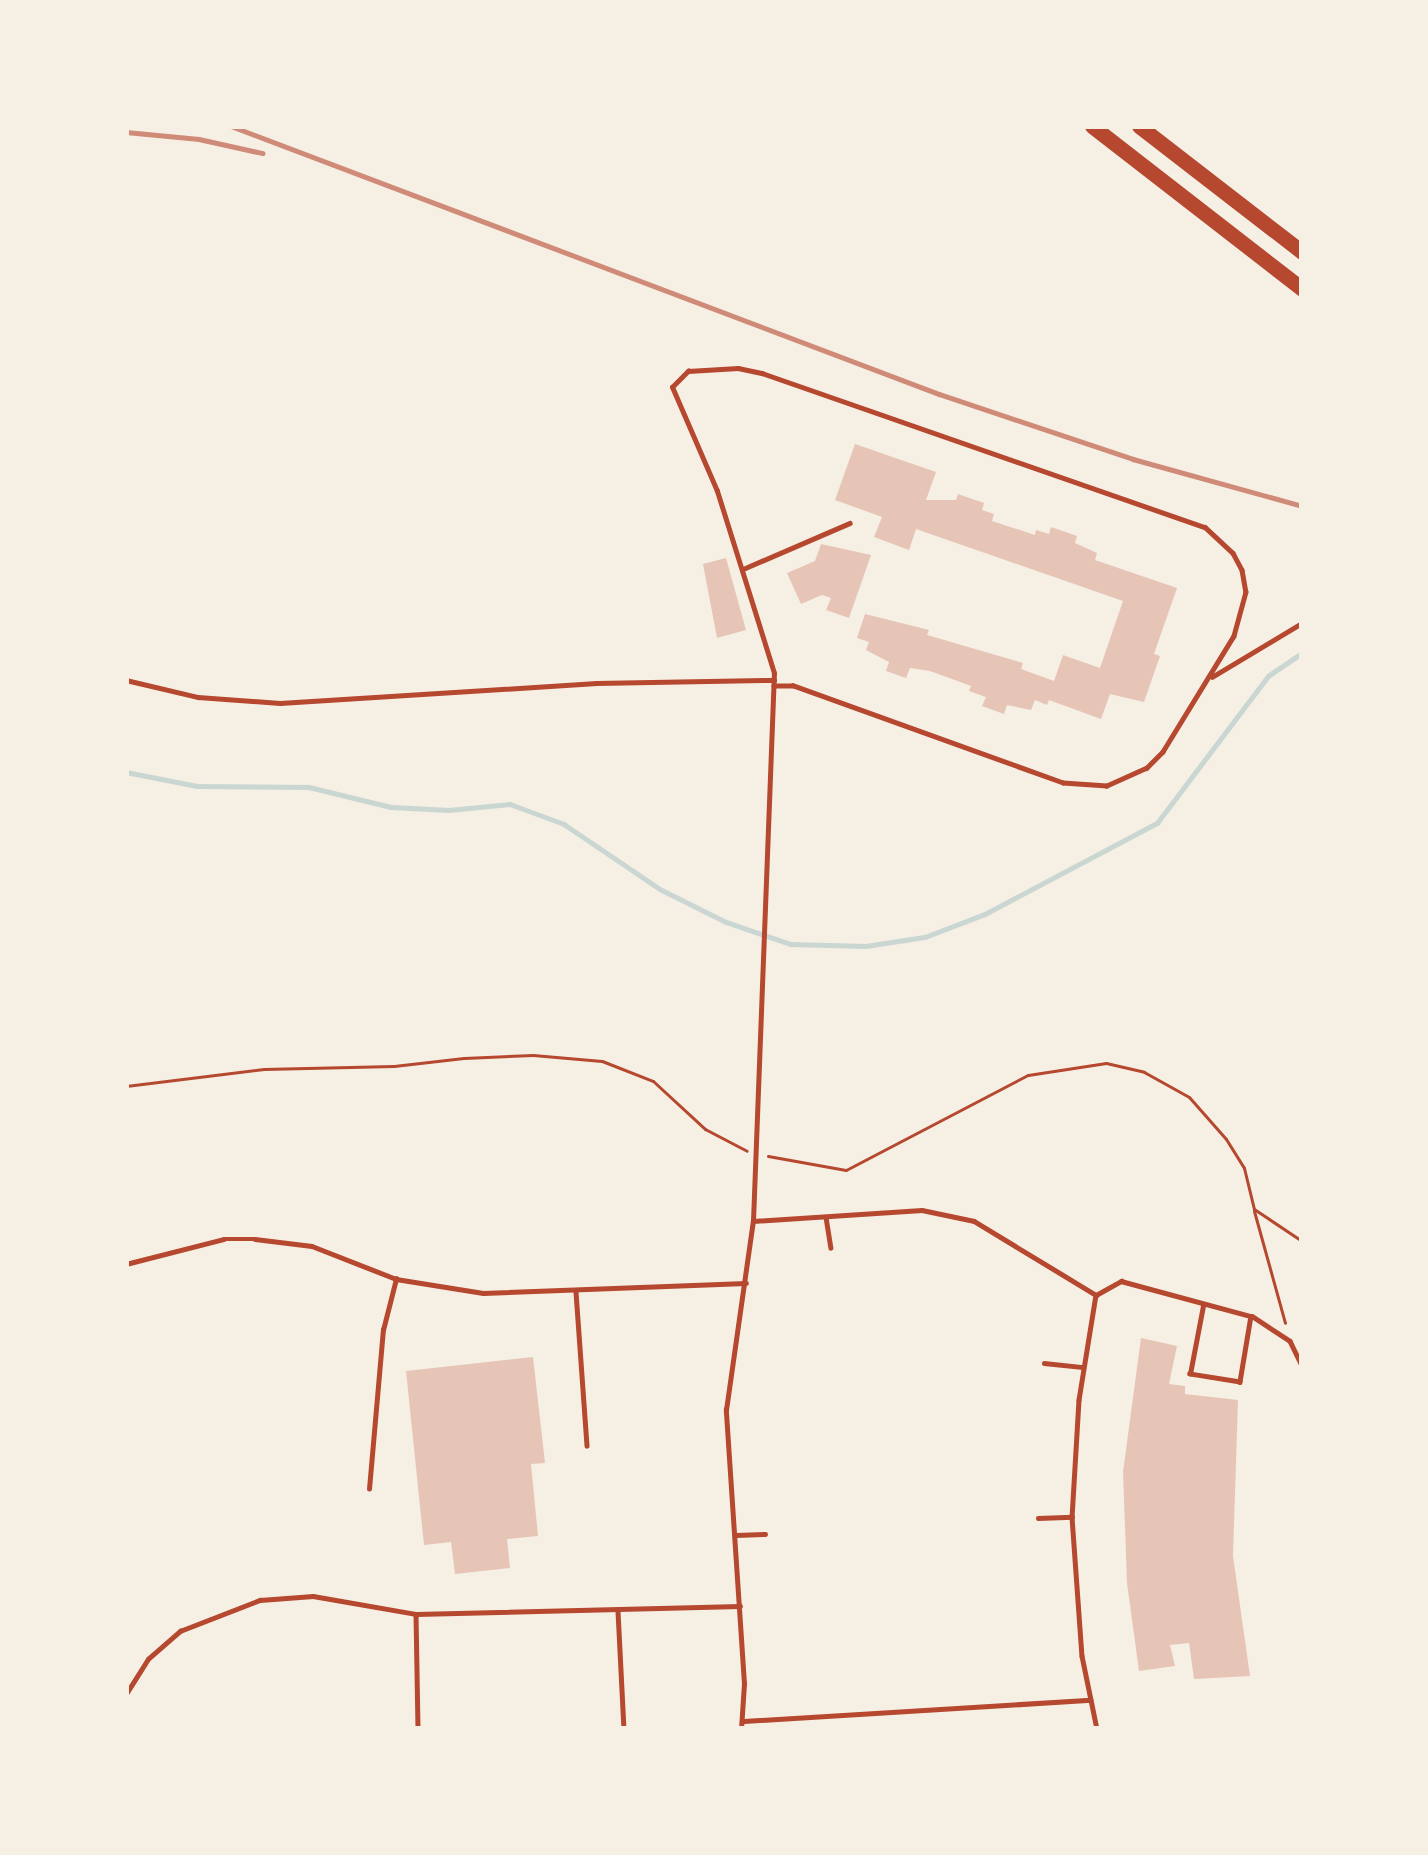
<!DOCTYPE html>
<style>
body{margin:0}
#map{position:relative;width:1428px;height:1855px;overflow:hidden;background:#f6efe4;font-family:Overpass,sans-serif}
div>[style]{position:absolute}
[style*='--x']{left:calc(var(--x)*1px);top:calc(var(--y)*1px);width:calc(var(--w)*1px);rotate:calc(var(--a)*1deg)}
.stream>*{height:4.5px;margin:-2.25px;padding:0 2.25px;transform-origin:2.25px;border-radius:2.25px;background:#c9d6d2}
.building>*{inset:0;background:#e6c5b7}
.path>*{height:3px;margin:-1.5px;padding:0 1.5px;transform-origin:1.5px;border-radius:1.5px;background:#b5482f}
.service>*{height:4.5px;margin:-2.25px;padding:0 2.25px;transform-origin:2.25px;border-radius:2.25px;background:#b5482f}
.motorway>*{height:15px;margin:-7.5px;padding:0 7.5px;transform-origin:7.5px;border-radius:7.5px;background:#b5482f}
.rail>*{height:4.5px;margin:-2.25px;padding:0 2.25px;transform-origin:2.25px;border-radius:2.25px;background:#cf8b77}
span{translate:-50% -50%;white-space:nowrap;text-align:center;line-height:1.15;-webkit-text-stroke:9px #f6efe4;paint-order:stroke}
.frame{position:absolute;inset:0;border:129px solid #f6efe4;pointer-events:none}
</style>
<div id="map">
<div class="stream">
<div style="--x:126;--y:772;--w:72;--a:11.2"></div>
<div style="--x:197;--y:786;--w:112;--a:0.5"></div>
<div style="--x:309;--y:787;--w:84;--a:13.7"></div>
<div style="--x:391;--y:807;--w:58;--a:3"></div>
<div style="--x:449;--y:810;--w:61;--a:-5.6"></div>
<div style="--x:510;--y:804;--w:58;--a:20.3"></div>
<div style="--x:564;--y:824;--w:116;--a:34.1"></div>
<div style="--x:660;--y:889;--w:74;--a:26.6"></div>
<div style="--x:726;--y:922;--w:69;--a:18.7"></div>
<div style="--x:791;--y:944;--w:75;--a:1.5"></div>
<div style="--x:866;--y:946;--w:60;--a:-8.7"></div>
<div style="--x:925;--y:937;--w:64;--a:-21"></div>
<div style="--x:985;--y:914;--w:195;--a:-27.9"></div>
<div style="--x:1157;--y:823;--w:184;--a:-52.9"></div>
<div style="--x:1268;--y:676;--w:41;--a:-34.1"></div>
</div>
<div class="building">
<div style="clip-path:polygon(855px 444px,936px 472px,926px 500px,956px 500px,958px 494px,984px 503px,982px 510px,994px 514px,992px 521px,1035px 535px,1036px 530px,1049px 534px,1051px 527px,1077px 536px,1075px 543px,1097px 553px,1095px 560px,1177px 588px,1154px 654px,1160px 656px,1144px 702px,1110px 694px,1101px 719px,1049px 700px,1047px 705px,1035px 700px,1031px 710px,1007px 705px,1004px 714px,982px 706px,986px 697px,969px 691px,971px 686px,930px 671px,910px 668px,906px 678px,886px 671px,889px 662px,866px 650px,869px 642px,857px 638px,865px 614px,929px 630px,927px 635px,1023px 663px,1021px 669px,1054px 681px,1063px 655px,1100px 668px,1123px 601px,916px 529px,909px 550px,874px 537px,882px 517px,835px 500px)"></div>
<div style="clip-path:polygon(821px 544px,871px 555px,849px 618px,826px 610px,831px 598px,822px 595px,801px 604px,787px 573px,815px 561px)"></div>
<div style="clip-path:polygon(726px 558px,746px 630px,717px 638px,703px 564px)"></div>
<div style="clip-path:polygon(1141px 1338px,1177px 1346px,1169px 1384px,1185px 1386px,1185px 1394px,1238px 1400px,1233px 1556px,1250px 1676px,1194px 1679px,1189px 1643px,1170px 1645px,1175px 1666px,1139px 1671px,1127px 1583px,1123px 1472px)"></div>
<div style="clip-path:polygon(533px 1357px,545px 1463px,531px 1464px,538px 1536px,507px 1539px,510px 1568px,455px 1574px,451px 1542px,424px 1545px,406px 1371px)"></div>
</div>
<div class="path">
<div style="--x:126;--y:1086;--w:139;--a:-7"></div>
<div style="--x:264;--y:1069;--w:130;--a:-1.3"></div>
<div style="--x:394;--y:1066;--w:70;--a:-6.5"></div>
<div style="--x:464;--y:1058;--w:69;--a:-2.5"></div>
<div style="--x:533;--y:1055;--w:69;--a:5"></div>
<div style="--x:602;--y:1061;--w:55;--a:21.4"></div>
<div style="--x:653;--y:1081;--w:71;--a:42.7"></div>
<div style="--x:705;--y:1129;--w:47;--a:27.6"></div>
<div style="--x:768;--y:1156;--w:79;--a:10.2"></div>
<div style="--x:846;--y:1170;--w:205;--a:-27.6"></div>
<div style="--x:1028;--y:1075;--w:79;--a:-8.7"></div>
<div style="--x:1106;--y:1063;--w:39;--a:13"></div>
<div style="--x:1144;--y:1072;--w:51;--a:29.1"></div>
<div style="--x:1189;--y:1097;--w:56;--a:48.6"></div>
<div style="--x:1226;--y:1139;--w:34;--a:58"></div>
<div style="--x:1244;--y:1168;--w:42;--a:76.3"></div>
<div style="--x:1254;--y:1209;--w:58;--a:33.7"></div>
<div style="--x:1254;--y:1211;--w:116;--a:74.5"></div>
</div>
<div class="service">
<div style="--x:743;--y:569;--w:116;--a:-23.3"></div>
<div style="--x:1212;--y:677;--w:105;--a:-31"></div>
<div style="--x:126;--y:680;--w:74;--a:13.3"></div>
<div style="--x:198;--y:697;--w:82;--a:4.2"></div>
<div style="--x:280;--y:703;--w:317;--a:-3.6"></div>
<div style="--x:596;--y:683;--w:178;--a:-1"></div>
<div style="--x:826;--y:1217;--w:31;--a:81"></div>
<div style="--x:753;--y:1221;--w:169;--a:-3.7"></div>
<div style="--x:922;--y:1210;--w:53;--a:11.9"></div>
<div style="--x:974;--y:1221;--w:143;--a:31.2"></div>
<div style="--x:1096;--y:1295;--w:106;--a:99.2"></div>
<div style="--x:1079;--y:1400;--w:117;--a:93.4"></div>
<div style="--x:1072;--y:1517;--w:139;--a:85.9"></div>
<div style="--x:1082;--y:1656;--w:75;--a:78.4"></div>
<div style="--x:126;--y:1264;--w:101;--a:-14.3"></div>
<div style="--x:224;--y:1239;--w:31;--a:0"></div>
<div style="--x:255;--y:1239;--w:57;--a:7"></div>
<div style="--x:312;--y:1246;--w:90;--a:21.4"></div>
<div style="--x:396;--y:1279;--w:88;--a:9.1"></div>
<div style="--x:483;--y:1293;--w:263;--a:-2.2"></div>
<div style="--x:576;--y:1292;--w:154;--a:85.9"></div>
<div style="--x:1096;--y:1295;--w:29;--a:-29"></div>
<div style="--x:1121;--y:1281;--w:135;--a:15.1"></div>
<div style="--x:1251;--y:1316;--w:67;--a:99.5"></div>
<div style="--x:1240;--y:1382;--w:51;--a:-170.9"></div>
<div style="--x:1190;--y:1374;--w:69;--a:-79.2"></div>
<div style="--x:1252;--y:1316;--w:45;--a:33.3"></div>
<div style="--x:1290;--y:1341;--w:28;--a:64"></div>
<div style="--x:1044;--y:1363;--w:39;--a:6"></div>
<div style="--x:369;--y:1489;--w:160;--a:-85"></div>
<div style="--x:383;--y:1330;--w:53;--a:-75.7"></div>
<div style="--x:1038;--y:1518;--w:34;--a:-2"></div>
<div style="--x:736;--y:1535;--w:29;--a:-2"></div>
<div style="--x:618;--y:1611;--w:118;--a:87.1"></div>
<div style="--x:416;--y:1614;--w:115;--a:89"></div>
<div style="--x:126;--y:1694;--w:41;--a:-57.8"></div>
<div style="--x:148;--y:1659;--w:43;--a:-41.2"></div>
<div style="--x:180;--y:1631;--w:86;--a:-21.2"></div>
<div style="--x:260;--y:1600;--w:53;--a:-4.3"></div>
<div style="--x:313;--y:1596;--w:105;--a:9.9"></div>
<div style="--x:416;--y:1614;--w:324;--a:-1.4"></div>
<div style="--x:744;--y:1721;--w:347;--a:-3.5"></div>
<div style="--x:741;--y:1729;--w:45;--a:-86.2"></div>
<div style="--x:744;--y:1684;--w:275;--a:-93.8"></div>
<div style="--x:726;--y:1410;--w:191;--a:-81.9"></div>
<div style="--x:753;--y:1221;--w:548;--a:-87.81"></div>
<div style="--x:774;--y:673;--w:191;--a:-107.4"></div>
<div style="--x:717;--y:491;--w:113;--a:-113.4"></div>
<div style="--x:672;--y:387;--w:23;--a:-45"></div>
<div style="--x:688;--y:371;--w:50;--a:-3.4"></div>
<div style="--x:738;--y:368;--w:25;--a:12"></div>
<div style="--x:762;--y:373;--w:469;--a:19.2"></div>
<div style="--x:1205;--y:527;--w:38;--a:43"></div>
<div style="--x:1233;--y:553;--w:19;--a:62"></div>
<div style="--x:1242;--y:570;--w:22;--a:80"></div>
<div style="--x:1246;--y:592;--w:46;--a:105.3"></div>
<div style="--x:1234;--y:636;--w:136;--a:121.5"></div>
<div style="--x:1163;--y:752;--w:23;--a:135"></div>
<div style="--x:1147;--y:768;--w:44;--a:155.8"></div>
<div style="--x:1107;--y:786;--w:44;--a:-176.1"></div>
<div style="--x:1063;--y:783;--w:287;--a:-160.2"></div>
<div style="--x:793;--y:686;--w:19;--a:180"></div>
</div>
<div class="motorway">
<div style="--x:1092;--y:126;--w:266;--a:37.8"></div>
<div style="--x:1139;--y:126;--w:206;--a:37.7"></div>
</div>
<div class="rail">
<div style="--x:231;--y:126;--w:757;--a:20.73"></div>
<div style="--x:939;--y:394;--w:205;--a:18.5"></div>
<div style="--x:1133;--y:459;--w:175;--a:15.5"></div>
<div style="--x:126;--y:132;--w:73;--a:5.5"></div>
<div style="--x:199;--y:139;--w:65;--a:12.5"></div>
</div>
<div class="frame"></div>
</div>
